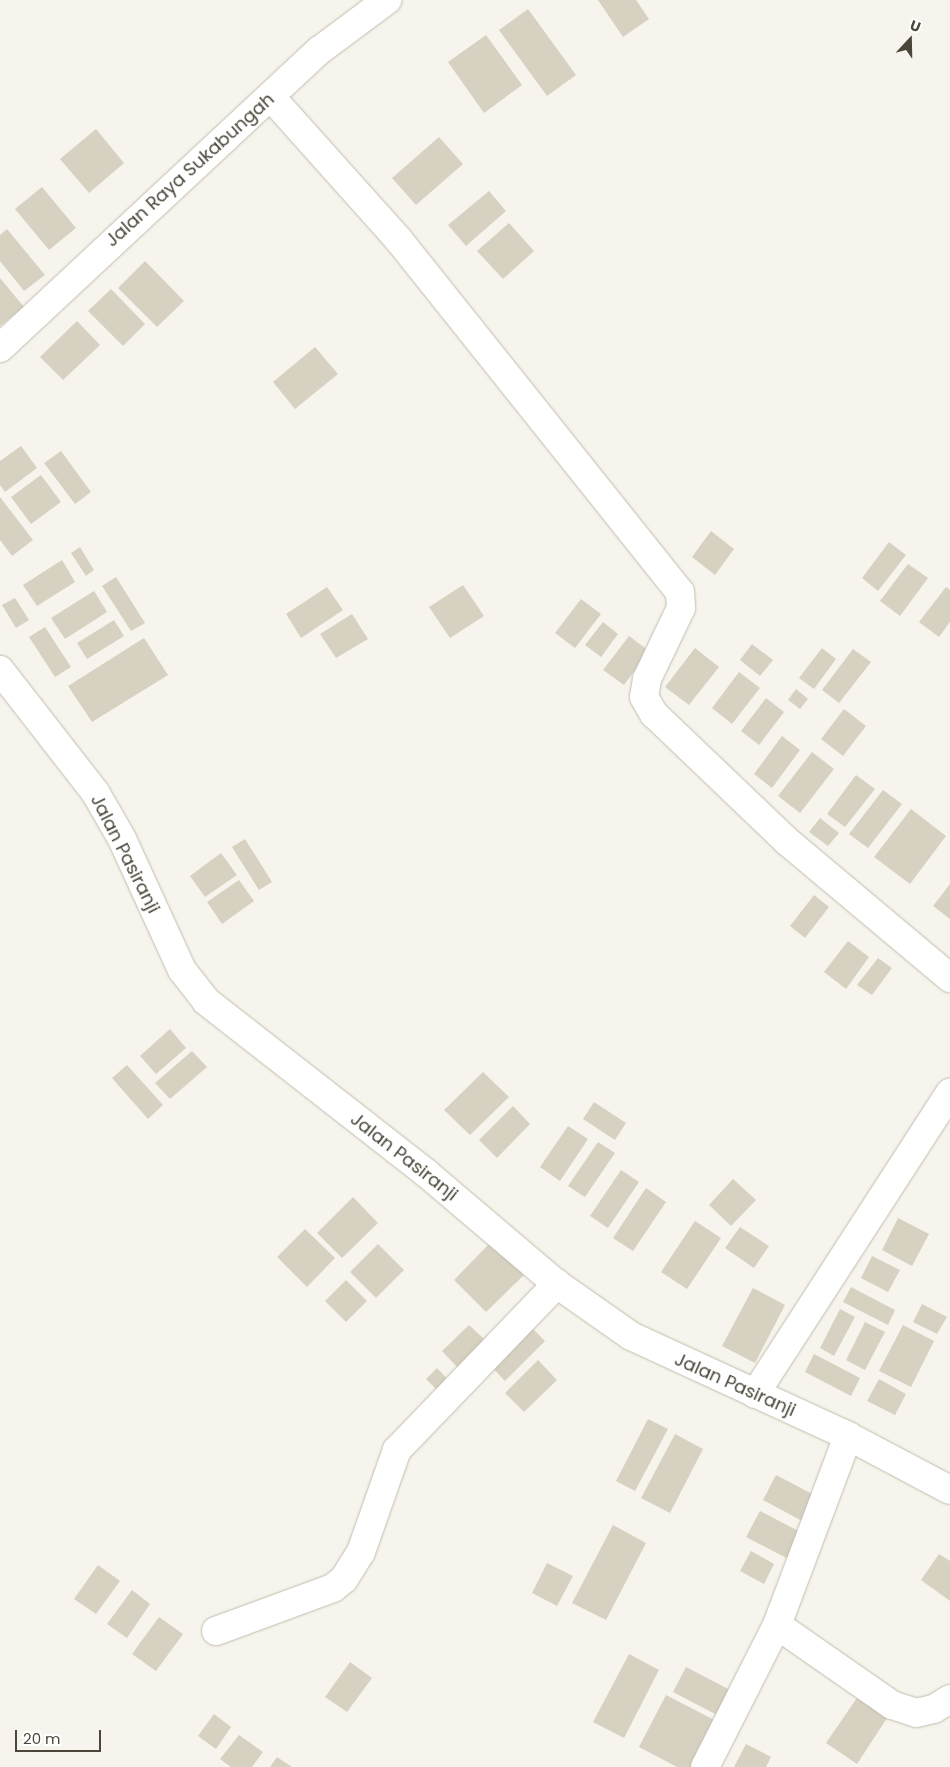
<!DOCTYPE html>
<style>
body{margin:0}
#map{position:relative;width:950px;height:1767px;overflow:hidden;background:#f6f4ec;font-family:Poppins,sans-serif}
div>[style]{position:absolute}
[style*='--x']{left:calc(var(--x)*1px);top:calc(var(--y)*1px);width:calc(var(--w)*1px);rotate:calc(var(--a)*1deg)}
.building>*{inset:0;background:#d7d1c1}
.roads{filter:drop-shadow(0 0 1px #c1bdae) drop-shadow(0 0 1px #c1bdae)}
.minor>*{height:28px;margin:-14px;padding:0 14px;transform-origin:14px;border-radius:14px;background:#fff}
span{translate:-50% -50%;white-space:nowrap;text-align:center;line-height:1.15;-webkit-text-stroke:4px #fff;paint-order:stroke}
.street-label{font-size:18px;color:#4a4639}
.north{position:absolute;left:885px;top:15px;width:50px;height:50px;-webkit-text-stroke:4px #fff;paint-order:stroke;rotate:21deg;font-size:14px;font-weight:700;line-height:20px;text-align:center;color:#4a4639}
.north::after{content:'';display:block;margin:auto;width:18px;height:22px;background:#4a4639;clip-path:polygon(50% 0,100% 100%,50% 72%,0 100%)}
.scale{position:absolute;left:15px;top:1730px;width:86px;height:22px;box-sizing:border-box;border:2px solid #4a4639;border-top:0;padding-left:6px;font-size:15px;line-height:18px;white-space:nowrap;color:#4a4639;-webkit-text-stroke:4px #fff;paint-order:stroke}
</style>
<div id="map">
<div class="building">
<div style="clip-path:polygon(598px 0,636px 0,649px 19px,623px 37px)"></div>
<div style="clip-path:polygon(528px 9px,576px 75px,547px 96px,499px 30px)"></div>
<div style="clip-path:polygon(486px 35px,522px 85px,484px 113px,448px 62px)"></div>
<div style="clip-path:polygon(96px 129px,124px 163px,89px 193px,60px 159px)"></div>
<div style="clip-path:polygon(439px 137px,463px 164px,416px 205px,392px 178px)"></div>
<div style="clip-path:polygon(42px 187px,76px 228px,49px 250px,15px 209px)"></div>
<div style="clip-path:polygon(489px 191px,506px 211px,466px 246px,448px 225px)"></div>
<div style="clip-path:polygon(509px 223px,534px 251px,503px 279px,477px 251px)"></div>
<div style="clip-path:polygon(7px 229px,45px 275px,24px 291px,0 261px,0 235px)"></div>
<div style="clip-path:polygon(145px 261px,184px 301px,157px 327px,118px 288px)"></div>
<div style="clip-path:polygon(0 278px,24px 307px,0 326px)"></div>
<div style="clip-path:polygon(111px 289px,145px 324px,123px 346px,88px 311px)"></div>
<div style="clip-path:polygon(77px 321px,100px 345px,63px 380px,40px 357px)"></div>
<div style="clip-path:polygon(315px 347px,338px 374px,295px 409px,273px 382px)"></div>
<div style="clip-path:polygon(21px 446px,37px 468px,5px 492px,0 485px,0 461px)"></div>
<div style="clip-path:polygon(61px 451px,91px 492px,75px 504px,44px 463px)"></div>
<div style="clip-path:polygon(41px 475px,61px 502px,31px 524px,11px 497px)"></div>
<div style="clip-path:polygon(0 497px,33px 540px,12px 556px,0 540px)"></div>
<div style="clip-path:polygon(711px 531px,734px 549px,715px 575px,692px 557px)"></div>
<div style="clip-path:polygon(889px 542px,906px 555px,878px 591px,862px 578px)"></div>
<div style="clip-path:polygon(80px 547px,94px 570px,86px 576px,71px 553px)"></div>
<div style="clip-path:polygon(62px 560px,75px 582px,37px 606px,23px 585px)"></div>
<div style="clip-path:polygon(908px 564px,928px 578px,900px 616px,880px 601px)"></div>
<div style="clip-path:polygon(116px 577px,145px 623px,131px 631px,102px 586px)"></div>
<div style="clip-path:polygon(463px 585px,484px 616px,450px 638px,429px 607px)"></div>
<div style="clip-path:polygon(327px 587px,343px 610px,301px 638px,286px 614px)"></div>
<div style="clip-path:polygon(946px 587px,950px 590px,950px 622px,939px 637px,919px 622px)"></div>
<div style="clip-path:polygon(94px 591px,107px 612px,65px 639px,51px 618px)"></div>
<div style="clip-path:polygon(15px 598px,29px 620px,16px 628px,2px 605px)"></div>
<div style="clip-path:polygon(581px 599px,601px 614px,575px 648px,555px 633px)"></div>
<div style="clip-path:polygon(352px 614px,368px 639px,336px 658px,320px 634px)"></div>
<div style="clip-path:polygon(114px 620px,124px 636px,87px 659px,77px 643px)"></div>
<div style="clip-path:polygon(603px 622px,618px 634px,601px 657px,585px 645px)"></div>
<div style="clip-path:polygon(45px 627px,71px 667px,55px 677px,29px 637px)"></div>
<div style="clip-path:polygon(629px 636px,649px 651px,624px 685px,603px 670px)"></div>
<div style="clip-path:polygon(144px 638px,168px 675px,92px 722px,68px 686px)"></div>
<div style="clip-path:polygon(752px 644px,773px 660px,760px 676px,740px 660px)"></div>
<div style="clip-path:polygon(695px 648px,719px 667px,689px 705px,665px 687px)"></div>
<div style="clip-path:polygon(822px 648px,836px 659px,814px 689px,799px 678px)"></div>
<div style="clip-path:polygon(853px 649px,871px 662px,839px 703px,822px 690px)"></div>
<div style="clip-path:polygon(739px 672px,760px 688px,732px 724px,712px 708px)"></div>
<div style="clip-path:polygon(796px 689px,808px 699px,800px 709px,788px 700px)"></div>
<div style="clip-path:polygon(766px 698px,784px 712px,759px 745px,741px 731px)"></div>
<div style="clip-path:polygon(844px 709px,866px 726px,843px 756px,821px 739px)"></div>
<div style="clip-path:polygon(782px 736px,800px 750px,772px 788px,754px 774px)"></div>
<div style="clip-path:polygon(812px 752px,834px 769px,800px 813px,778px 796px)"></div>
<div style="clip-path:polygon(856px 775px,875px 789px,845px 827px,827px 814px)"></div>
<div style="clip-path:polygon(883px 790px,902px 804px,868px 848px,849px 834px)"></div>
<div style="clip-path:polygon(911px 809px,946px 836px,910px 884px,874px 857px)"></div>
<div style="clip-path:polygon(820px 818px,839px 833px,828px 846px,809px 832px)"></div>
<div style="clip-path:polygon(245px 839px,272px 882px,259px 890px,232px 847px)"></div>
<div style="clip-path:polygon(221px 853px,237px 875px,205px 897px,190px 876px)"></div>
<div style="clip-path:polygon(239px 880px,254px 901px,222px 924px,207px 902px)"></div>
<div style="clip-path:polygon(950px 884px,950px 919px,933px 906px)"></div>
<div style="clip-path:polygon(814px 895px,829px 907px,805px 938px,790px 926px)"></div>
<div style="clip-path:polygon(848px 941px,869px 957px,846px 989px,824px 972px)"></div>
<div style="clip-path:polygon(878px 958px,892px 968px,872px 995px,857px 985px)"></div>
<div style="clip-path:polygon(170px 1029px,186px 1048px,156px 1074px,140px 1056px)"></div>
<div style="clip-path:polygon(192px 1051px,207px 1067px,170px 1099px,155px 1083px)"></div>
<div style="clip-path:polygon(127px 1065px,163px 1105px,148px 1119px,112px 1078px)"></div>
<div style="clip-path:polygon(483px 1072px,509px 1097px,470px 1135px,444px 1110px)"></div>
<div style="clip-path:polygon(594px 1102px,626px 1123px,615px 1140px,583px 1119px)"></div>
<div style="clip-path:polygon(513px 1106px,530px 1124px,497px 1158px,479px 1140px)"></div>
<div style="clip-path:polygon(568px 1126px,588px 1139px,560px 1181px,540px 1167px)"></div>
<div style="clip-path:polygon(598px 1142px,615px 1153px,585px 1197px,568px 1186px)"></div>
<div style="clip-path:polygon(621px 1170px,639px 1182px,608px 1228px,590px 1216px)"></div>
<div style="clip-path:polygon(733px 1179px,756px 1200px,731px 1226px,709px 1205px)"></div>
<div style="clip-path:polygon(646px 1188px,666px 1202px,633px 1251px,613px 1238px)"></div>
<div style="clip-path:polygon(353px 1197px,378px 1223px,342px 1258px,317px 1233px)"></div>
<div style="clip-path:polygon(898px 1218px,929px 1234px,912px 1266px,882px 1250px)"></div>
<div style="clip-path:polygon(695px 1221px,721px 1238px,687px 1289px,661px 1272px)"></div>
<div style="clip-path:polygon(740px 1227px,769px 1246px,754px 1268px,725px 1248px)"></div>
<div style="clip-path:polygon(305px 1229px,335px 1258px,307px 1287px,277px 1257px)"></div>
<div style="clip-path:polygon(491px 1242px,524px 1275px,486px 1312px,454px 1280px)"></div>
<div style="clip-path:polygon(378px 1244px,404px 1270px,376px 1298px,350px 1272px)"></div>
<div style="clip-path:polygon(872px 1256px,900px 1270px,888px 1292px,861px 1278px)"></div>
<div style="clip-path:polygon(346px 1280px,367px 1301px,346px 1322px,325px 1301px)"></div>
<div style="clip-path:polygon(851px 1287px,895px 1310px,888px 1325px,843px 1302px)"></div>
<div style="clip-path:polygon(753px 1288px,785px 1305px,755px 1363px,722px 1346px)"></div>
<div style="clip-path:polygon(922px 1304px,947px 1317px,937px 1334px,913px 1322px)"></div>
<div style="clip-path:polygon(840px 1309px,855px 1317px,834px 1356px,820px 1348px)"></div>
<div style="clip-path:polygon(865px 1322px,885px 1332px,865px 1370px,846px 1360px)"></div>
<div style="clip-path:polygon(469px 1325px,485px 1340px,457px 1367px,442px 1351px)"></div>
<div style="clip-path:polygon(529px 1325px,545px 1341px,505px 1381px,490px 1365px)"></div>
<div style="clip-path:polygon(903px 1325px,934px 1341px,911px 1387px,879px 1371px)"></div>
<div style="clip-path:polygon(814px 1354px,860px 1378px,851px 1396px,805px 1372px)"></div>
<div style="clip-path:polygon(538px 1360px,557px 1380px,524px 1412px,505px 1393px)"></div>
<div style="clip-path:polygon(437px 1368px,451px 1383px,440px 1393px,426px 1379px)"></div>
<div style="clip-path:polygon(879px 1379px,906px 1394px,895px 1415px,867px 1401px)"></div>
<div style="clip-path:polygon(648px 1419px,668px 1429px,635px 1491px,616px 1481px)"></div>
<div style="clip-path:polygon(675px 1434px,703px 1449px,670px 1513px,641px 1498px)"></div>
<div style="clip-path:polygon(776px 1475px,820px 1498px,806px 1523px,763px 1500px)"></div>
<div style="clip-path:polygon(760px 1511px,808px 1536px,794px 1562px,746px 1537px)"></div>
<div style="clip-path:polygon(613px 1525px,646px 1543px,606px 1620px,572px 1603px)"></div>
<div style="clip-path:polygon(751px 1551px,774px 1564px,764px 1584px,740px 1571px)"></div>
<div style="clip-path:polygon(939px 1554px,950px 1561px,950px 1601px,921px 1580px)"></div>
<div style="clip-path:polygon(547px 1563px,573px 1576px,557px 1606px,532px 1593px)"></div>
<div style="clip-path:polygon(98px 1565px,120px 1581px,96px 1614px,74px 1599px)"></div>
<div style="clip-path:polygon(132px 1590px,150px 1604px,127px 1638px,107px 1624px)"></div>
<div style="clip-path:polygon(159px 1617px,183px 1634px,156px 1671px,132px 1654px)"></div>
<div style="clip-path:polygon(629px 1654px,659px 1670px,624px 1738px,593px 1722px)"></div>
<div style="clip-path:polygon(350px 1662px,372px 1678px,347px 1712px,325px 1697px)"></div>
<div style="clip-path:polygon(686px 1667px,732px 1691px,719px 1716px,673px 1692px)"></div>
<div style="clip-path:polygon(861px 1692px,891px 1712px,857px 1764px,826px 1743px)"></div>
<div style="clip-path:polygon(666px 1695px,722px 1724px,700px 1767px,677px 1767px,639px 1747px)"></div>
<div style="clip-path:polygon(214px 1714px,231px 1727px,216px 1749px,198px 1736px)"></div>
<div style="clip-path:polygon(239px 1735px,263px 1752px,252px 1767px,231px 1767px,220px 1759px)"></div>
<div style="clip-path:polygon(746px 1744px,771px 1757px,766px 1767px,734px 1767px)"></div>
<div style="clip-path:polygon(277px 1757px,292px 1767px,270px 1767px)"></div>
</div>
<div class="roads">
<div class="minor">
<div style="--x:271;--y:97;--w:191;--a:48.2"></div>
<div style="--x:398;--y:239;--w:452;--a:51.4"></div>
<div style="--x:680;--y:592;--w:16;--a:86"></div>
<div style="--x:681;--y:608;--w:79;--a:115.6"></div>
<div style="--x:647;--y:679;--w:18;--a:99"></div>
<div style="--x:644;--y:697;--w:20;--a:60"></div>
<div style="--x:654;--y:714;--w:185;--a:43.7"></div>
<div style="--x:788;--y:842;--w:212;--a:40"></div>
<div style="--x:0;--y:348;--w:437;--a:-43"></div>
<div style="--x:320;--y:50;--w:84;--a:-36.7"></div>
<div style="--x:0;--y:670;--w:155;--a:52.1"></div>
<div style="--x:95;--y:792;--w:54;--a:60.1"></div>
<div style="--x:122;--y:839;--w:144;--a:65.4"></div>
<div style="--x:182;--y:970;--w:39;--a:52"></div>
<div style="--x:206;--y:1001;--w:279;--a:38"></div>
<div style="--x:426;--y:1173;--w:172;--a:40.3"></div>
<div style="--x:557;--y:1284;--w:90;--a:35.1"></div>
<div style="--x:631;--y:1336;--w:239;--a:24.7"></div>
<div style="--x:848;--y:1436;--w:115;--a:27.9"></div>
<div style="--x:755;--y:1394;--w:359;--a:-57.1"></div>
<div style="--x:777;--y:1625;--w:140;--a:34.8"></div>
<div style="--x:892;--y:1705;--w:25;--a:18"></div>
<div style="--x:916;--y:1713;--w:18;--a:-13"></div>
<div style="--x:934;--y:1709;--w:19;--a:-32"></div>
<div style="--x:216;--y:1631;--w:125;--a:-20.2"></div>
<div style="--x:333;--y:1588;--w:14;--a:-39"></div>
<div style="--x:344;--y:1579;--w:32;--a:-58"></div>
<div style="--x:361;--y:1552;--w:108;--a:-70.6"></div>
<div style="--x:397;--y:1450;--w:231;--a:-46.1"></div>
<div style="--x:705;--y:1767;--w:159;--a:-63.1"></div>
<div style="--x:777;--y:1625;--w:202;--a:-69.4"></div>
</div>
</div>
<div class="street-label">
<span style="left:190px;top:170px;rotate:-42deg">Jalan Raya Sukabungah</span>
<span style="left:125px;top:854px;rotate:63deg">Jalan Pasiranji</span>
<span style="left:404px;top:1157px;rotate:38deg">Jalan Pasiranji</span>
<span style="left:735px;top:1385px;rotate:24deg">Jalan Pasiranji</span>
</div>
<div class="north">U</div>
<div class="scale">20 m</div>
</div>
